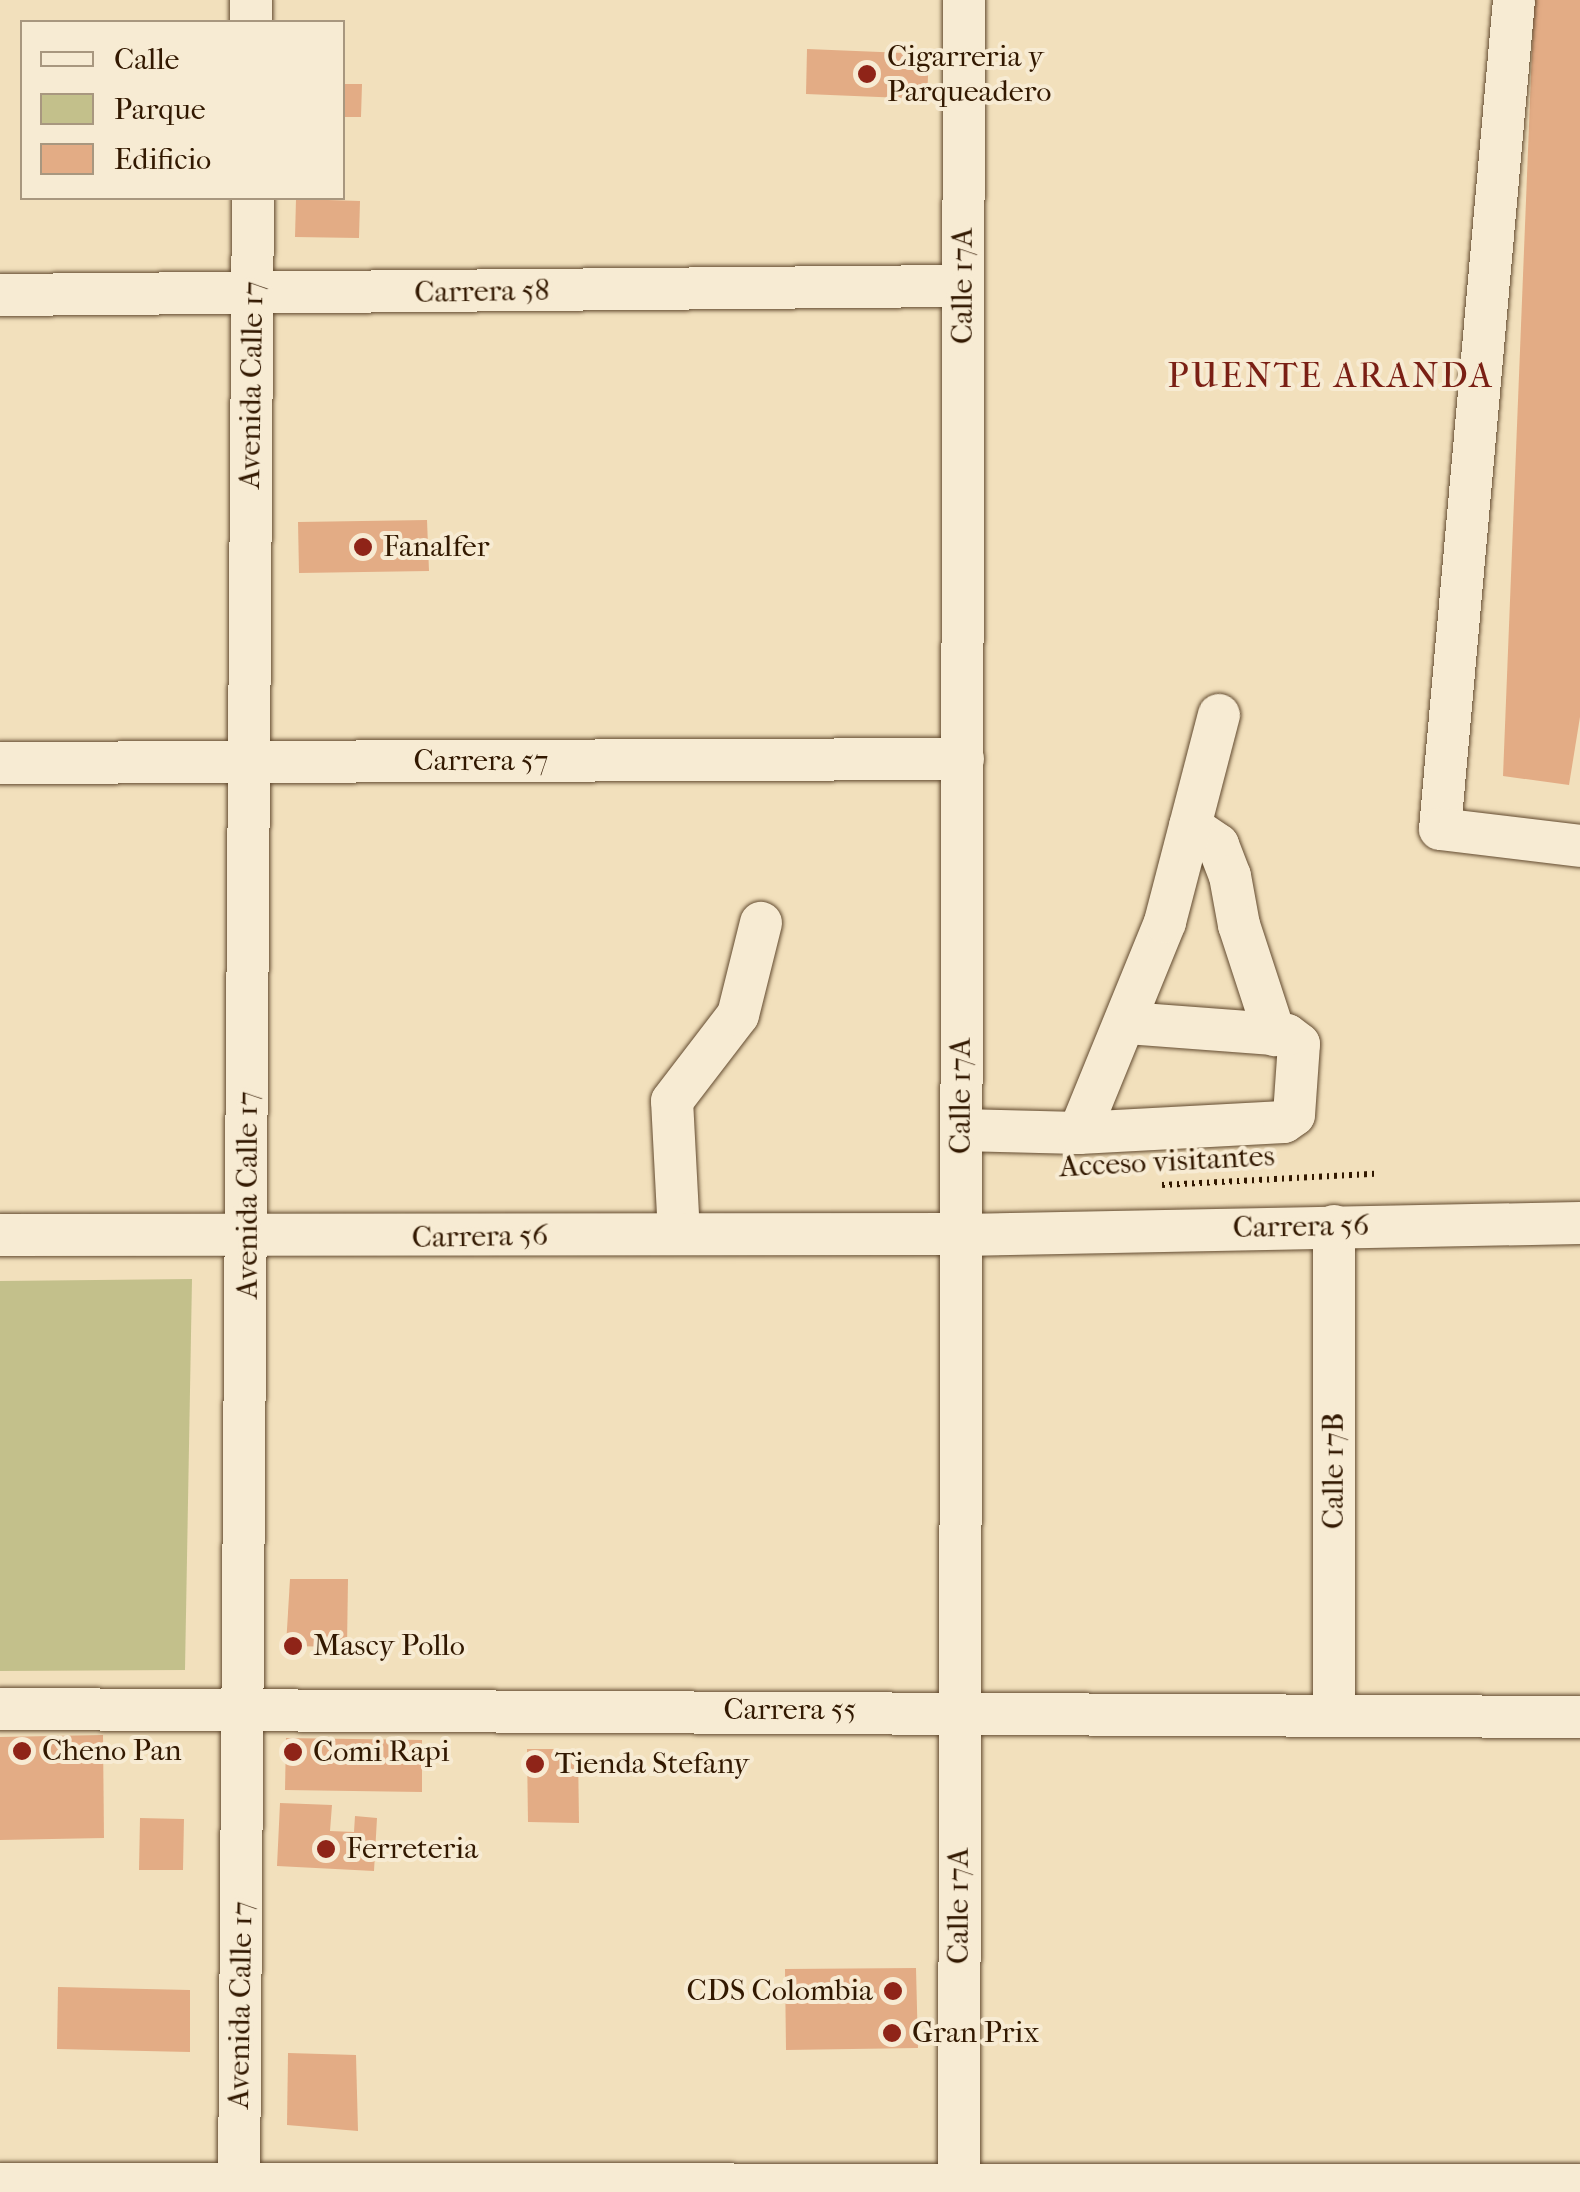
<!DOCTYPE html>
<style>
body{margin:0}
#map{position:relative;width:1580px;height:2192px;overflow:hidden;background:#f2e0bc;font-family:"IM FELL French Canon",serif}
div>[style]{position:absolute}
[style*='--x']{left:calc(var(--x)*1px);top:calc(var(--y)*1px);width:calc(var(--w)*1px);rotate:calc(var(--a)*1deg)}
.green>*{inset:0;background:#c3c08b}
.building>*{inset:0;background:#e3ac85}
.path>*{height:6px;margin-top:-3px;transform-origin:0;background:repeating-linear-gradient(90deg,#321800 0 2.5px,transparent 0 7.5px)}
.roads{filter:drop-shadow(0 0 2px #624a2f) drop-shadow(0 0 2px #624a2f)}
.minor>*{height:42px;margin:-21px;padding:0 21px;transform-origin:21px;border-radius:21px;background:#f7ebd3}
.dots>*{width:28px;height:28px;translate:-50% -50%;box-sizing:border-box;border:5px solid #f7ebd3;border-radius:50%}
span{translate:-50% -50%;white-space:nowrap;text-align:center;line-height:1.15;-webkit-text-stroke:8px #f7ebd3;paint-order:stroke}
.poi-label{font-size:30px;color:#321800}
.left{translate:0 -50%;text-align:left}
.right{translate:-100% -50%;text-align:right}
.street-label{font-size:30px;color:#321800}
.quarter-label{font-size:35px;color:#7a1f14;letter-spacing:2.5px}
.legend{position:absolute;left:20px;top:20px;width:325px;height:180px;box-sizing:border-box;background:#f7ebd3;border:2px solid #a8977f;margin:0;padding:12px 18px;list-style:none;font-size:30px;color:#321800}
.legend li{display:flex;align-items:center;gap:20px;height:50px}
.legend b{width:50px;border:2px solid #a8977f}
</style>
<div id="map">
<div class="green">
<div style="clip-path:polygon(192px 1279px,185px 1670px,0 1671px,0 1281px)"></div>
</div>
<div class="building">
<div style="clip-path:polygon(1534px 0,1580px 0,1580px 717px,1569px 785px,1503px 776px)"></div>
<div style="clip-path:polygon(807px 49px,929px 54px,927px 99px,806px 94px)"></div>
<div style="clip-path:polygon(342px 84px,362px 84px,361px 117px,342px 117px)"></div>
<div style="clip-path:polygon(296px 199px,360px 201px,359px 238px,295px 237px)"></div>
<div style="clip-path:polygon(427px 520px,429px 571px,299px 573px,298px 522px)"></div>
<div style="clip-path:polygon(290px 1579px,348px 1579px,347px 1647px,286px 1646px)"></div>
<div style="clip-path:polygon(103px 1735px,104px 1838px,0 1840px,0 1737px)"></div>
<div style="clip-path:polygon(286px 1738px,422px 1740px,422px 1792px,285px 1790px)"></div>
<div style="clip-path:polygon(527px 1749px,578px 1749px,579px 1823px,528px 1822px)"></div>
<div style="clip-path:polygon(280px 1803px,332px 1805px,330px 1831px,354px 1832px,355px 1816px,377px 1818px,374px 1871px,277px 1866px)"></div>
<div style="clip-path:polygon(140px 1818px,184px 1819px,183px 1870px,139px 1870px)"></div>
<div style="clip-path:polygon(916px 1968px,918px 2048px,786px 2050px,785px 1969px)"></div>
<div style="clip-path:polygon(58px 1987px,190px 1990px,190px 2052px,57px 2049px)"></div>
<div style="clip-path:polygon(288px 2053px,356px 2055px,358px 2131px,287px 2125px)"></div>
</div>
<div class="path">
<div style="--x:1162;--y:1185;--w:213;--a:-3"></div>
</div>
<div class="roads">
<div class="minor">
<div style="--x:251;--y:0;--w:22;--a:90"></div>
<div style="--x:1514;--y:0;--w:832;--a:95.1"></div>
<div style="--x:1440;--y:829;--w:141;--a:6.9"></div>
<div style="--x:0;--y:295;--w:963;--a:-0.54"></div>
<div style="--x:0;--y:763;--w:963;--a:-0.24"></div>
<div style="--x:1190;--y:826;--w:34;--a:34"></div>
<div style="--x:1218;--y:845;--w:33;--a:69"></div>
<div style="--x:1230;--y:876;--w:50;--a:79.6"></div>
<div style="--x:1239;--y:925;--w:116;--a:71.9"></div>
<div style="--x:961;--y:1130;--w:118;--a:1.5"></div>
<div style="--x:1079;--y:1133;--w:205;--a:-3.1"></div>
<div style="--x:1284;--y:1122;--w:12;--a:-35"></div>
<div style="--x:1294;--y:1115;--w:71;--a:-86"></div>
<div style="--x:1299;--y:1044;--w:15;--a:-143"></div>
<div style="--x:1287;--y:1035;--w:160;--a:-175.7"></div>
<div style="--x:1079;--y:1133;--w:228;--a:-67.8"></div>
<div style="--x:1165;--y:922;--w:214;--a:-75.4"></div>
<div style="--x:1334;--y:1226;--w:490;--a:90"></div>
<div style="--x:679;--y:1234;--w:133;--a:-93"></div>
<div style="--x:672;--y:1101;--w:108;--a:-52.5"></div>
<div style="--x:738;--y:1015;--w:95;--a:-76"></div>
<div style="--x:0;--y:1235;--w:961;--a:-0.06"></div>
<div style="--x:961;--y:1235;--w:619;--a:-1.11"></div>
<div style="--x:0;--y:1709;--w:1580;--a:0.29"></div>
<div style="--x:0;--y:2184;--w:1580;--a:0.04"></div>
<div style="--x:239;--y:2192;--w:1994;--a:-89.6"></div>
<div style="--x:959;--y:2192;--w:2192;--a:-89.87"></div>
</div>
</div>
<div class="dots">
<div style="left:867px;top:74px;background:#8f2418"></div>
<div style="left:363px;top:547px;background:#8f2418"></div>
<div style="left:293px;top:1646px;background:#8f2418"></div>
<div style="left:22px;top:1751px;background:#8f2418"></div>
<div style="left:293px;top:1752px;background:#8f2418"></div>
<div style="left:535px;top:1764px;background:#8f2418"></div>
<div style="left:326px;top:1849px;background:#8f2418"></div>
<div style="left:893px;top:1991px;background:#8f2418"></div>
<div style="left:892px;top:2033px;background:#8f2418"></div>
</div>
<div class="poi-label">
<span class="left" style="left:887px;top:74px">Cigarreria y<br>Parqueadero</span>
<span class="left" style="left:383px;top:547px">Fanalfer</span>
<span class="left" style="left:313px;top:1646px">Mascy Pollo</span>
<span class="left" style="left:42px;top:1751px">Cheno Pan</span>
<span class="left" style="left:313px;top:1752px">Comi Rapi</span>
<span class="left" style="left:555px;top:1764px">Tienda Stefany</span>
<span class="left" style="left:346px;top:1849px">Ferreteria</span>
<span class="right" style="left:873px;top:1991px">CDS Colombia</span>
<span class="left" style="left:912px;top:2033px">Gran Prix</span>
</div>
<div class="street-label">
<span style="left:963px;top:286px;rotate:-90deg">Calle 17A</span>
<span style="left:482px;top:292px;rotate:-1deg">Carrera 58</span>
<span style="left:252px;top:385px;rotate:-89deg">Avenida Calle 17</span>
<span style="left:481px;top:761px">Carrera 57</span>
<span style="left:961px;top:1096px;rotate:-90deg">Calle 17A</span>
<span style="left:1167px;top:1162px;rotate:-3deg">Acceso visitantes</span>
<span style="left:248px;top:1195px;rotate:-90deg">Avenida Calle 17</span>
<span style="left:1301px;top:1227px;rotate:-1deg">Carrera 56</span>
<span style="left:480px;top:1237px;rotate:-1deg">Carrera 56</span>
<span style="left:1334px;top:1471px;rotate:-90deg">Calle 17B</span>
<span style="left:790px;top:1710px">Carrera 55</span>
<span style="left:959px;top:1906px;rotate:-90deg">Calle 17A</span>
<span style="left:241px;top:2005px;rotate:-89deg">Avenida Calle 17</span>
</div>
<div class="quarter-label">
<span style="left:1331px;top:376px">PUENTE ARANDA</span>
</div>
<ul class="legend">
<li><b style="height:12px;background:#f7ebd3"></b>Calle</li>
<li><b style="height:28px;background:#c3c08b"></b>Parque</li>
<li><b style="height:28px;background:#e3ac85"></b>Edificio</li>
</ul>
</div>
